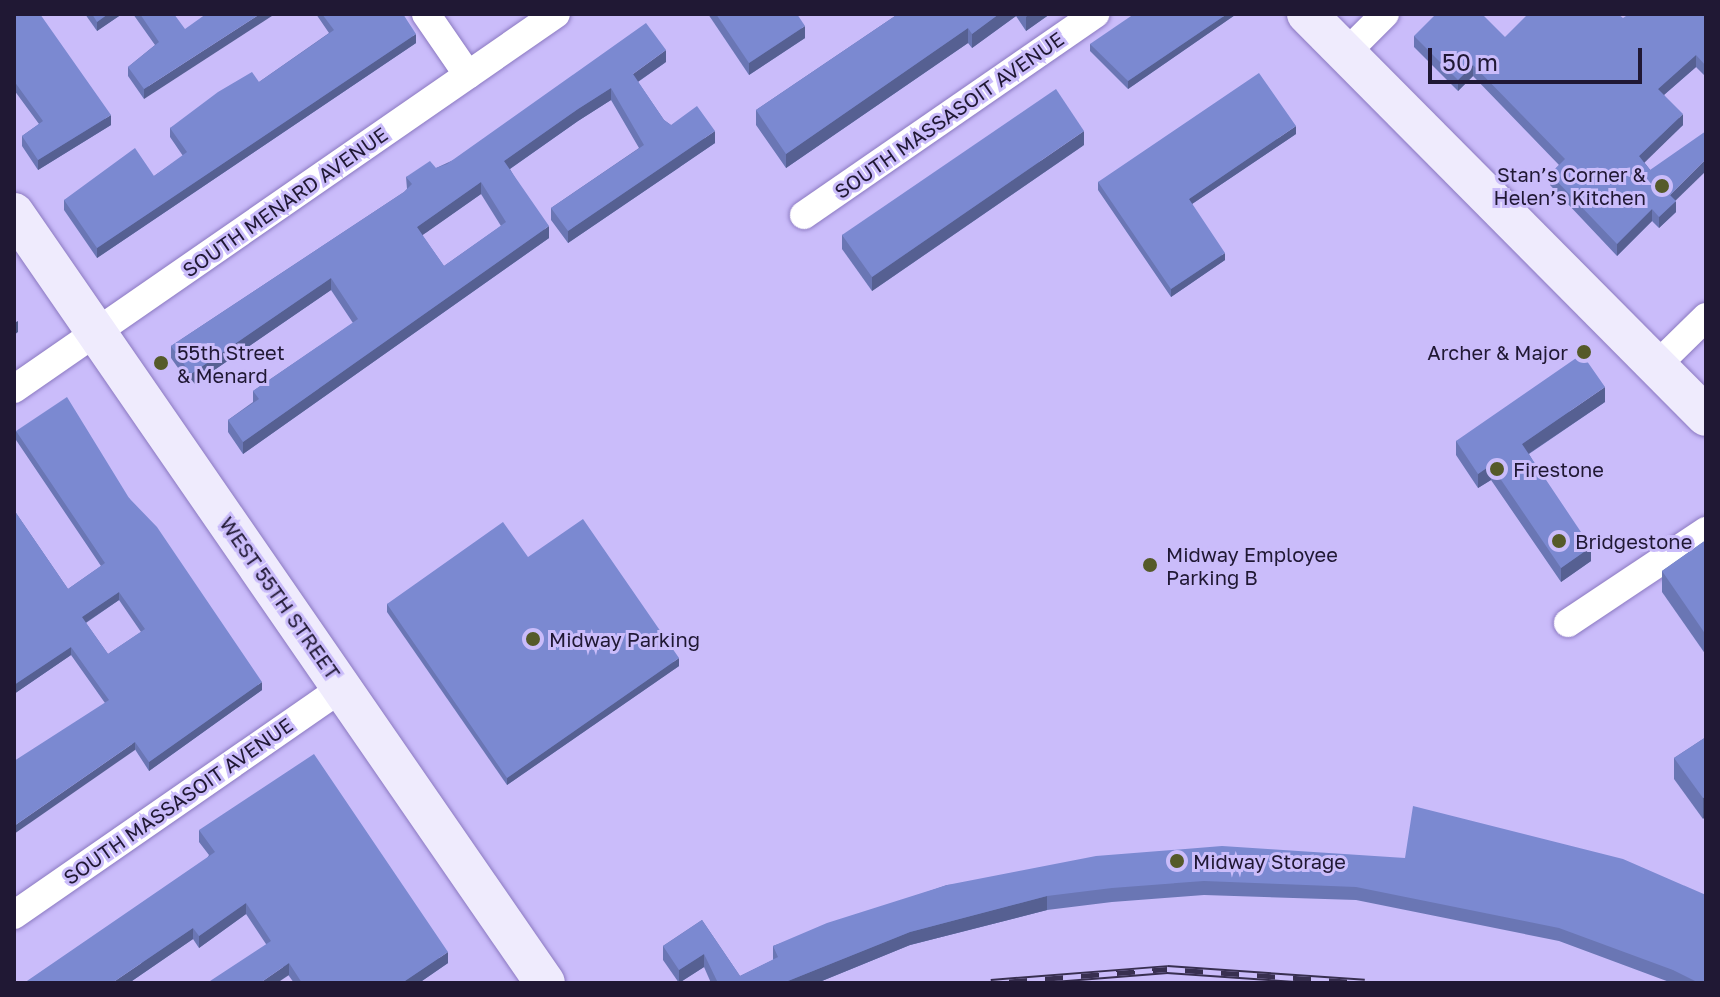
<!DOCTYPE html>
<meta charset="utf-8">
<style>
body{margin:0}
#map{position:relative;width:1720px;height:997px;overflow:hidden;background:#cabcfa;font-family:"Golos Text",sans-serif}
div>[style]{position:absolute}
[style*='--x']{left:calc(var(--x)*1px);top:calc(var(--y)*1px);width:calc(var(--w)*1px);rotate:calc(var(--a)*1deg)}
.roads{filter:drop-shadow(0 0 2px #8b79c1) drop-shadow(0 0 2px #8b79c1)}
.street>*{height:28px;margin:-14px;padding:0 14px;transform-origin:14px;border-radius:14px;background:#fff}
.secondary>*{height:40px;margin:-20px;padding:0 20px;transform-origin:20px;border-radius:20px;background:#efebfd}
.rail>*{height:9px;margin-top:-4.5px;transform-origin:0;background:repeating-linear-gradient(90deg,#cabcfa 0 18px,#382f50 0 36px);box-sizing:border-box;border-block:2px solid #382f50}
.wall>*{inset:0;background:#6a76b4}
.shaded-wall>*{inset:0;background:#566092}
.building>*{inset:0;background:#7b89d1}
.dots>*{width:22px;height:22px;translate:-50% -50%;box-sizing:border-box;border:4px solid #cabcfa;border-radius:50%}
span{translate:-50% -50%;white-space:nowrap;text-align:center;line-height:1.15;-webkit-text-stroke:6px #cabcfa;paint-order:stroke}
.street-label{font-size:20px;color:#201834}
.poi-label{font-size:20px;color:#201834}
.right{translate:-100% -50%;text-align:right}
.left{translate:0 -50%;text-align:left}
.frame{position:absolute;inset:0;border:16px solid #201834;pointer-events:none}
.scale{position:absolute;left:1428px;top:48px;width:214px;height:36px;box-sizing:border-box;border:4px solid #201834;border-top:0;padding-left:10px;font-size:24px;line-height:28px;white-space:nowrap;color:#201834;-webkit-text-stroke:6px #cabcfa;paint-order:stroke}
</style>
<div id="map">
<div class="roads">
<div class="street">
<div style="--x:426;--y:14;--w:74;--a:55.5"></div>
<div style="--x:1346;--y:53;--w:55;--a:-45"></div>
<div style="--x:804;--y:215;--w:354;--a:-34.6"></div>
<div style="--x:1656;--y:366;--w:70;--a:-44.4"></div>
<div style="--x:14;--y:389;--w:659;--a:-34.68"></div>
<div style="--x:1568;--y:623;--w:166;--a:-33.7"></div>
<div style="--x:14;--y:915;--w:399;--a:-34.7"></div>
</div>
<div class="secondary">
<div style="--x:1307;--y:14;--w:566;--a:45.21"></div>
<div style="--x:14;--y:213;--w:935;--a:55.41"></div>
</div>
</div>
<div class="rail">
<div style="--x:991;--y:983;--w:177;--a:-4.5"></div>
<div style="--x:1167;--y:969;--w:198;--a:4"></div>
</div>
<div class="wall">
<div style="clip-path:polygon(14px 14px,111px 125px,38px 170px,22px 146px,22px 136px,39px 124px,14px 90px)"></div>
<div style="clip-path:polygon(85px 14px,122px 14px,97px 31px)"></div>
<div style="clip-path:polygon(133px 14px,174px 14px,144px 99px,128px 76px,128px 67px,155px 45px)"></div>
<div style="clip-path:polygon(316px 14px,403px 14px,416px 43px,97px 258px,64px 210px,64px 200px,154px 176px,183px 156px,170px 137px,170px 128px,259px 82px,329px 33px)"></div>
<div style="clip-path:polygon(708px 14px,797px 14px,805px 38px,749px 75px)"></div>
<div style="clip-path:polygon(898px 14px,1050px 14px,1026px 31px,1016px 16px,972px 48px,968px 43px,786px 168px,756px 125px,756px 110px)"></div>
<div style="clip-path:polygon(1235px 14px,1235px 15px,1128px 89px,1090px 51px,1090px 44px)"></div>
<div style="clip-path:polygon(1706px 17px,1706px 77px,1696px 67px,1664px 95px,1683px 125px,1644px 162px,1675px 201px,1676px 212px,1659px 228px,1652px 221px,1617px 256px,1550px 185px,1550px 174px,1559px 165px,1473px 76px,1458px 91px,1414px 47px,1414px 36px,1505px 37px,1623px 18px)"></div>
<div style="clip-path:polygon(evenodd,666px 62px,638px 82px,664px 120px,671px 125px,715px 143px,568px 243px,551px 220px,551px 208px,639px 148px,611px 100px,578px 121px,510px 169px,549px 238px,243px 454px,228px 432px,228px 420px,253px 402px,253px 391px,353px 323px,331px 290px,191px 386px,171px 358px,171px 346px,404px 192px,407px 189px,406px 177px,436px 168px,666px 62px,481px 194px,501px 226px,444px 266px,422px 235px,481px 194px)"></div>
<div style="clip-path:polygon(1296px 134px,1192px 204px,1225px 260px,1171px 297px,1098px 190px,1098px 182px)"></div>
<div style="clip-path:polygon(1084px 145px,872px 291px,842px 249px,842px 235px)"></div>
<div style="clip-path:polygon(1605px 402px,1529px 454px,1591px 561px,1561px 582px,1491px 480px,1478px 488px,1456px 455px,1456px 441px)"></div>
<div style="clip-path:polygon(evenodd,16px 431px,129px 498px,262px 690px,149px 771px,105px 703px,71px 655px,14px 694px,14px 510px,68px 589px,101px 566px,16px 440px,16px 431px,119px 600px,141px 632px,108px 654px,86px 623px,119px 600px)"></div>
<div style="clip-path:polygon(1706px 540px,1706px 655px,1662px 592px,1662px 571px)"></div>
<div style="clip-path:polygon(528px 557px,679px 666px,507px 785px,387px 612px,387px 604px)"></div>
<div style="clip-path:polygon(1706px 737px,1703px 819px,1674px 779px,1674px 758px)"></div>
<div style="clip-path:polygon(199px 830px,448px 963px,419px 983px,294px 983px,266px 944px,246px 914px,199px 948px,193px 939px,129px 983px,209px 855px,199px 842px)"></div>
<div style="clip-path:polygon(1405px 858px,1706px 983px,1672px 983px,1559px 941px,1356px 900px,1204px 895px,1112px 902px,1047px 910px,910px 945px,817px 983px,711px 983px,704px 967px,679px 983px,663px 960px,663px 946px,702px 920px,740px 976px,773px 960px,773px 946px,947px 885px)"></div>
</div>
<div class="shaded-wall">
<div style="clip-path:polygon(108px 14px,122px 14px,97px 31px,97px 22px)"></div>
<div style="clip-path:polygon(260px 14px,275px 14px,144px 99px,144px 89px)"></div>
<div style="clip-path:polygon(999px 14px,1016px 14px,1016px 16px,972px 48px,972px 34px)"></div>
<div style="clip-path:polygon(1030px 14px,1050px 14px,1026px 31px,1026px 17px)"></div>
<div style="clip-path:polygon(1227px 14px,1235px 14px,1235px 15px,1128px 89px,1128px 81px)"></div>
<div style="clip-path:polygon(805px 26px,805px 38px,749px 75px,749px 63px)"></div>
<div style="clip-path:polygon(968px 28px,968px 43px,786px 168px,786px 154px)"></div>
<div style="clip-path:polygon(416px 34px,416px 43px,97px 258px,97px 248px)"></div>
<div style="clip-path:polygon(666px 50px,666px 62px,633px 85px,633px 74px)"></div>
<div style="clip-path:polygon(1696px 55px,1696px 67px,1658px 100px,1658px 89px)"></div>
<div style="clip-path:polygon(1473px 65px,1473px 76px,1458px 91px,1458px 80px)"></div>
<div style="clip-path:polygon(611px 88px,611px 100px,578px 121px,504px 173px,504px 161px,578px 109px)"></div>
<div style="clip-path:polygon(1683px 114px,1683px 125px,1639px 168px,1639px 156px)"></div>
<div style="clip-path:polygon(111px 115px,111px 125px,38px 170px,38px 160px)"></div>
<div style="clip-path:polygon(1296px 126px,1296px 134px,1189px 206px,1189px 199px)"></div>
<div style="clip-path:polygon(715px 131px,715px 143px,568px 243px,568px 231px)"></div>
<div style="clip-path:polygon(1084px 131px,1084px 145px,872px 291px,872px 277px)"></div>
<div style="clip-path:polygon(1706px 159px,1706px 171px,1670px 206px,1670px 195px)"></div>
<div style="clip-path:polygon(481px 182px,481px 194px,417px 239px,417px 227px)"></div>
<div style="clip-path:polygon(1676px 201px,1676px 212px,1659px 228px,1659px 217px)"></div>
<div style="clip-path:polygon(1652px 209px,1652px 221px,1617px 256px,1617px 244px)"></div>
<div style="clip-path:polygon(549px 226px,549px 238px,243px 454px,243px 442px)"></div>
<div style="clip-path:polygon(1225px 253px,1225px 260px,1171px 297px,1171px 289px)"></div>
<div style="clip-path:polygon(331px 278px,331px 290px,191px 386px,191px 374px)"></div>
<div style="clip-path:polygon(18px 321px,18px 332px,14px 335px,14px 323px)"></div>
<div style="clip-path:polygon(1605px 387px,1605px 402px,1522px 458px,1522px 444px)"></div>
<div style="clip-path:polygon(1491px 465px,1491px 480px,1478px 488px,1478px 474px)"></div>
<div style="clip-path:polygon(1591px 547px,1591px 561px,1561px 582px,1561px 568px)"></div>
<div style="clip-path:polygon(119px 592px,119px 600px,82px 625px,82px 617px)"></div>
<div style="clip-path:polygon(71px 647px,71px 655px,14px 694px,14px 685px)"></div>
<div style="clip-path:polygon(679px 658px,679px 666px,507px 785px,507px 778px)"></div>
<div style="clip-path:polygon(262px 682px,262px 690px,149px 771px,149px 762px)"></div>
<div style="clip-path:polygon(135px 742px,135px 750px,14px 834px,14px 826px)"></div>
<div style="clip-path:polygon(1706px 796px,1706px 816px,1703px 819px,1703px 798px)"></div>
<div style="clip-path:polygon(1047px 896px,1047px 910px,910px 945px,817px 983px,783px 983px,910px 932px)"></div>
<div style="clip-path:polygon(246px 903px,246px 914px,199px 948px,199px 936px)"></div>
<div style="clip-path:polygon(193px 928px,193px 939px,129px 983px,112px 983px)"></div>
<div style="clip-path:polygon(448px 952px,448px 963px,419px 983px,402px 983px)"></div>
<div style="clip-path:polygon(704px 954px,704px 967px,679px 983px,679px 970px)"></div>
<div style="clip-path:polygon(289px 963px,289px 975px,277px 983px,260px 983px)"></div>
</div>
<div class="building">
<div style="clip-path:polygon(14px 14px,40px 14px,111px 115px,38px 160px,22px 136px,43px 121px,14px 81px)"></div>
<div style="clip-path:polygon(92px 14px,108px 14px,97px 22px)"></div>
<div style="clip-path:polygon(140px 14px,174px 14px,185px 29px,206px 14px,260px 14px,144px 89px,128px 67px,159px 42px)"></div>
<div style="clip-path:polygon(322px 14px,403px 14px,416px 34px,97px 248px,64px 200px,135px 148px,154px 176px,187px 152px,170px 128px,218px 92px,252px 72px,259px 82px,334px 30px)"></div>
<div style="clip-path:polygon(716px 14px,797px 14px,805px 26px,749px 63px)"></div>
<div style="clip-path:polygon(898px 14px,999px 14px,972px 34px,968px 28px,786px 154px,756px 110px)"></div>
<div style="clip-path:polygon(1134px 14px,1227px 14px,1128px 81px,1090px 44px)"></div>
<div style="clip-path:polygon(1436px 14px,1482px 14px,1505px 37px,1528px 14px,1618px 14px,1623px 18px,1629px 14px,1703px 14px,1706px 18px,1706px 66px,1696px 55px,1658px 89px,1683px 114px,1639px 156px,1650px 170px,1706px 131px,1706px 159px,1670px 195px,1676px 201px,1659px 217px,1652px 209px,1617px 244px,1550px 174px,1565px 159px,1473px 65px,1458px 80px,1414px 36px)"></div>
<div style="clip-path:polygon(evenodd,646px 23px,666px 50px,633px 74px,664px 120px,671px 125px,697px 106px,715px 131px,568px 231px,551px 208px,644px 145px,611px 88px,578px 109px,504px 161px,549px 226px,243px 442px,228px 420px,259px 399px,253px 391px,358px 319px,331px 278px,191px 374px,171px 346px,404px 192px,412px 184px,406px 177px,430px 161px,436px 168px,447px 164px,646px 23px,481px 182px,506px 222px,444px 266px,417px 227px,481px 182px)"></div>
<div style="clip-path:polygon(1259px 73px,1296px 126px,1189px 199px,1225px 253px,1171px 289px,1098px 182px)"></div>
<div style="clip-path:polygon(1056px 89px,1084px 131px,872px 277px,842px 235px)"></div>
<div style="clip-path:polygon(1582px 354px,1605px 387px,1522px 444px,1591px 547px,1561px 568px,1491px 465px,1478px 474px,1456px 441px)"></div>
<div style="clip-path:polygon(evenodd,67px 397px,129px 498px,157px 527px,262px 682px,149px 762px,135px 742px,14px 826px,14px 761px,109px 700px,71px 647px,14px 685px,14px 510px,68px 589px,105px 563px,16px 431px,67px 397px,119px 592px,145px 629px,108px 654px,82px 617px,119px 592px)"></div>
<div style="clip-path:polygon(583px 519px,679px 658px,507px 778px,387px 604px,503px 522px,528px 557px)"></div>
<div style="clip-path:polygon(1706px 540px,1706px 635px,1662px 571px)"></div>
<div style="clip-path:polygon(1706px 737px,1706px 796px,1703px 798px,1674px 758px)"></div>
<div style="clip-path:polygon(314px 754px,448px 952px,402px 983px,302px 983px,289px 963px,260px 983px,207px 983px,271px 941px,246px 903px,199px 936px,193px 928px,112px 983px,24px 983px,215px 852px,199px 830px)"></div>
<div style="clip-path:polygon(1413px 806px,1623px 859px,1706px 895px,1706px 983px,1699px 983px,1673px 970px,1559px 928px,1356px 887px,1204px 881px,1112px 888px,1047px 896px,910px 932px,783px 983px,718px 983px,704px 954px,679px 970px,663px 946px,702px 920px,740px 976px,778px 957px,773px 946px,827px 923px,947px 885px,1096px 856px,1222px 846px,1405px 858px)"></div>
</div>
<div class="dots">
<div style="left:1662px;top:186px;background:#555a29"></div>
<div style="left:1584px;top:352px;background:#555a29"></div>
<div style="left:161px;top:363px;background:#555a29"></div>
<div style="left:1497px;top:469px;background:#555a29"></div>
<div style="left:1559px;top:541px;background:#555a29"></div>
<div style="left:1150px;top:565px;background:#555a29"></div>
<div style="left:533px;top:639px;background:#555a29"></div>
<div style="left:1177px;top:861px;background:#555a29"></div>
</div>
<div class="street-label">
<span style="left:949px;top:115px;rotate:-35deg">SOUTH MASSASOIT AVENUE</span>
<span style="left:285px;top:202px;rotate:-35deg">SOUTH MENARD AVENUE</span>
<span style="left:280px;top:598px;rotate:55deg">WEST 55TH STREET</span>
<span style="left:178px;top:801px;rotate:-35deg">SOUTH MASSASOIT AVENUE</span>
</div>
<div class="poi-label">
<span class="right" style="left:1646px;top:186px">Stan’s Corner &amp;<br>Helen’s Kitchen</span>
<span class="left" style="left:177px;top:364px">55th Street<br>&amp; Menard</span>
<span class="right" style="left:1568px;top:352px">Archer &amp; Major</span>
<span class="left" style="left:1513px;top:469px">Firestone</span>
<span class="left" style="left:1575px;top:541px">Bridgestone</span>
<span class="left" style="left:1166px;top:566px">Midway Employee<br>Parking B</span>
<span class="left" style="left:549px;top:639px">Midway Parking</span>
<span class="left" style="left:1193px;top:861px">Midway Storage</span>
</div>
<div class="frame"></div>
<div class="scale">50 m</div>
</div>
